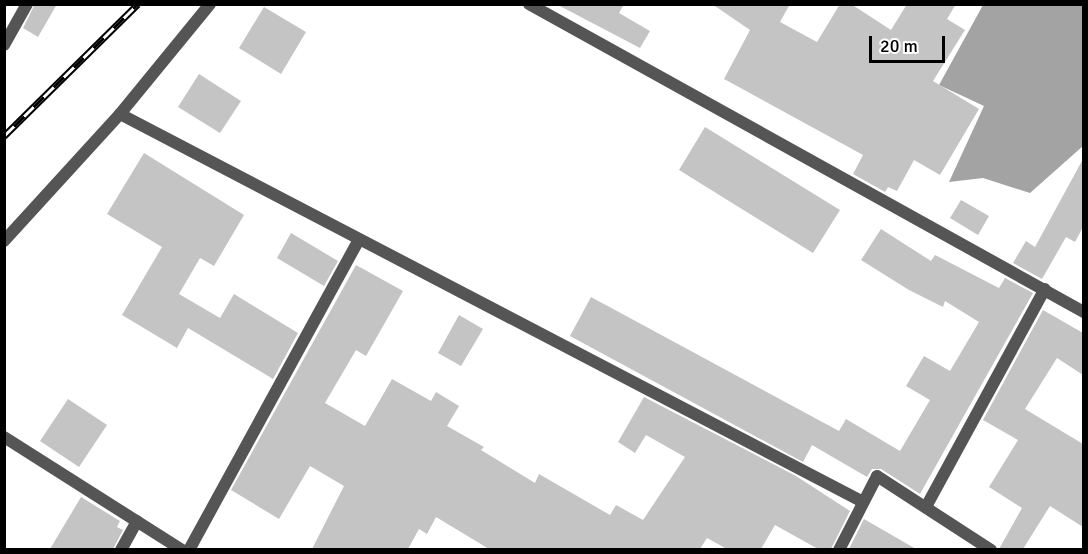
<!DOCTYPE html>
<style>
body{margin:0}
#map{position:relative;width:1088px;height:554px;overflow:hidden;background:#fff;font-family:Signika,sans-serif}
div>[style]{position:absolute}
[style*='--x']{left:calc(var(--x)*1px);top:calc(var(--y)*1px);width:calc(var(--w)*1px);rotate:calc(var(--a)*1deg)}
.water>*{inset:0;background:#a3a3a3}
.building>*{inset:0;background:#c4c4c4}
.street>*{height:12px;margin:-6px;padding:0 6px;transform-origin:6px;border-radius:6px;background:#555}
.rail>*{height:7px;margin-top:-3.5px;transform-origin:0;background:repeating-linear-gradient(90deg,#fff 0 14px,#000 0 28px);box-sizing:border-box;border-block:2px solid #000}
span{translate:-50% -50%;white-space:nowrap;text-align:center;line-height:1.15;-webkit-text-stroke:4.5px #fff;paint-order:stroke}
.frame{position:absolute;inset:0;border:6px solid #000;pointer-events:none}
.scale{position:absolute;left:869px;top:36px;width:76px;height:27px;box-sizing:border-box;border:3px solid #000;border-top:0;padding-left:8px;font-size:18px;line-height:21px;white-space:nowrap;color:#000;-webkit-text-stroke:4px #fff;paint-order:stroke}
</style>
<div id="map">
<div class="water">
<div style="clip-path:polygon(983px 5px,1083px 5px,1083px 146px,1030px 193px,983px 178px,949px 182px,984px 106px,939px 85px)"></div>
</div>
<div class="building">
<div style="clip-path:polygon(35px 4px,57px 4px,38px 37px,23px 28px)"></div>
<div style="clip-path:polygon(556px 4px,624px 4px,619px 13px,650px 31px,640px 48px)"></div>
<div style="clip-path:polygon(712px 4px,790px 4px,780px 22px,817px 42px,840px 4px,851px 4px,891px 30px,907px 4px,956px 4px,947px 19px,965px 30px,933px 81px,979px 109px,940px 175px,914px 160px,897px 191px,888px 187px,885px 192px,853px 174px,863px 155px,724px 79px,750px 30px)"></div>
<div style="clip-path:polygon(264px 7px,306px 32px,281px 74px,239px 48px)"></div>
<div style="clip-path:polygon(199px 74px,241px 101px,220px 133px,178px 107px)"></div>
<div style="clip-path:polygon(705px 127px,840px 210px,813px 253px,679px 170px)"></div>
<div style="clip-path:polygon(144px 153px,244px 215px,214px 266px,200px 258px,179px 294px,220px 318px,234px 294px,298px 333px,273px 379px,188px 328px,177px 348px,122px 315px,162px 247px,107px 214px)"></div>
<div style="clip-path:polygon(1083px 159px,1083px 227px,1075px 242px,1066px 237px,1042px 279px,1013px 263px,1026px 241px,1035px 247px)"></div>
<div style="clip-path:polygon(961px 200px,989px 216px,978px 235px,950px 218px)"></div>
<div style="clip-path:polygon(881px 229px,931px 261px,935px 255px,999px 288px,1005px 278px,1033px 293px,920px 494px,881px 469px,872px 469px,867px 477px,812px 445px,803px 462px,570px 336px,591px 297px,839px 431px,846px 419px,900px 451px,930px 400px,906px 386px,924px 356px,950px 371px,979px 322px,945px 301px,943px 307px,909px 290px,861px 260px)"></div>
<div style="clip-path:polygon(291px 233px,338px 261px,324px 286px,277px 258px)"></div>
<div style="clip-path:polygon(356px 265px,403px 291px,366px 356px,356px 350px,325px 403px,365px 426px,392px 379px,431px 401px,436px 392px,459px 406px,447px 426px,484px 447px,481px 450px,535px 483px,539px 474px,610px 515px,616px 505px,643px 520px,685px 457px,646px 435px,635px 453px,618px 442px,644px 397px,796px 476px,850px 511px,831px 549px,818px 549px,775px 525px,761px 549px,727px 549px,707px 538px,700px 549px,489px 549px,436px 517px,427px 534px,419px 529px,408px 549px,312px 549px,344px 486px,310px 466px,279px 519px,231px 490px)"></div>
<div style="clip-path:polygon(1043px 310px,1083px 333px,1083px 375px,1057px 358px,1025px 409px,1083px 444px,1083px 527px,1050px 506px,1023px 549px,999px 549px,1022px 508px,989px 487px,1018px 440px,983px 420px)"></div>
<div style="clip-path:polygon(459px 315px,483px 329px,461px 366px,438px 353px)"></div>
<div style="clip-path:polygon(68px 399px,107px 425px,79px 467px,40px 441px)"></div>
<div style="clip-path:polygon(81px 497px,120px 521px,117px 527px,123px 530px,113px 549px,50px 549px)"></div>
<div style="clip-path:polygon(864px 519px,916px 549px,849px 549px)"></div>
</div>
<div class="street">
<div style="--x:529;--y:4;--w:635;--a:29.03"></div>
<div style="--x:4;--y:45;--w:47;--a:-60.7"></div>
<div style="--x:120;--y:114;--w:838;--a:27.57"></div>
<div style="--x:4;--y:241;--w:172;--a:-47.6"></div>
<div style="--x:120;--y:114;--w:142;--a:-50.7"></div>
<div style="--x:4;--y:437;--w:211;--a:32.4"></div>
<div style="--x:927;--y:505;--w:246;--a:-61.4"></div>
<div style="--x:121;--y:550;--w:33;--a:-61"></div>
<div style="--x:189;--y:550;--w:352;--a:-61.3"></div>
<div style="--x:839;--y:550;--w:83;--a:-62.8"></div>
<div style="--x:877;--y:476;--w:136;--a:33"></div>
</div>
<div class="rail">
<div style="--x:4;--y:136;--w:188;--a:-44.6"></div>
</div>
<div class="frame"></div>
<div class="scale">20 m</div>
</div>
